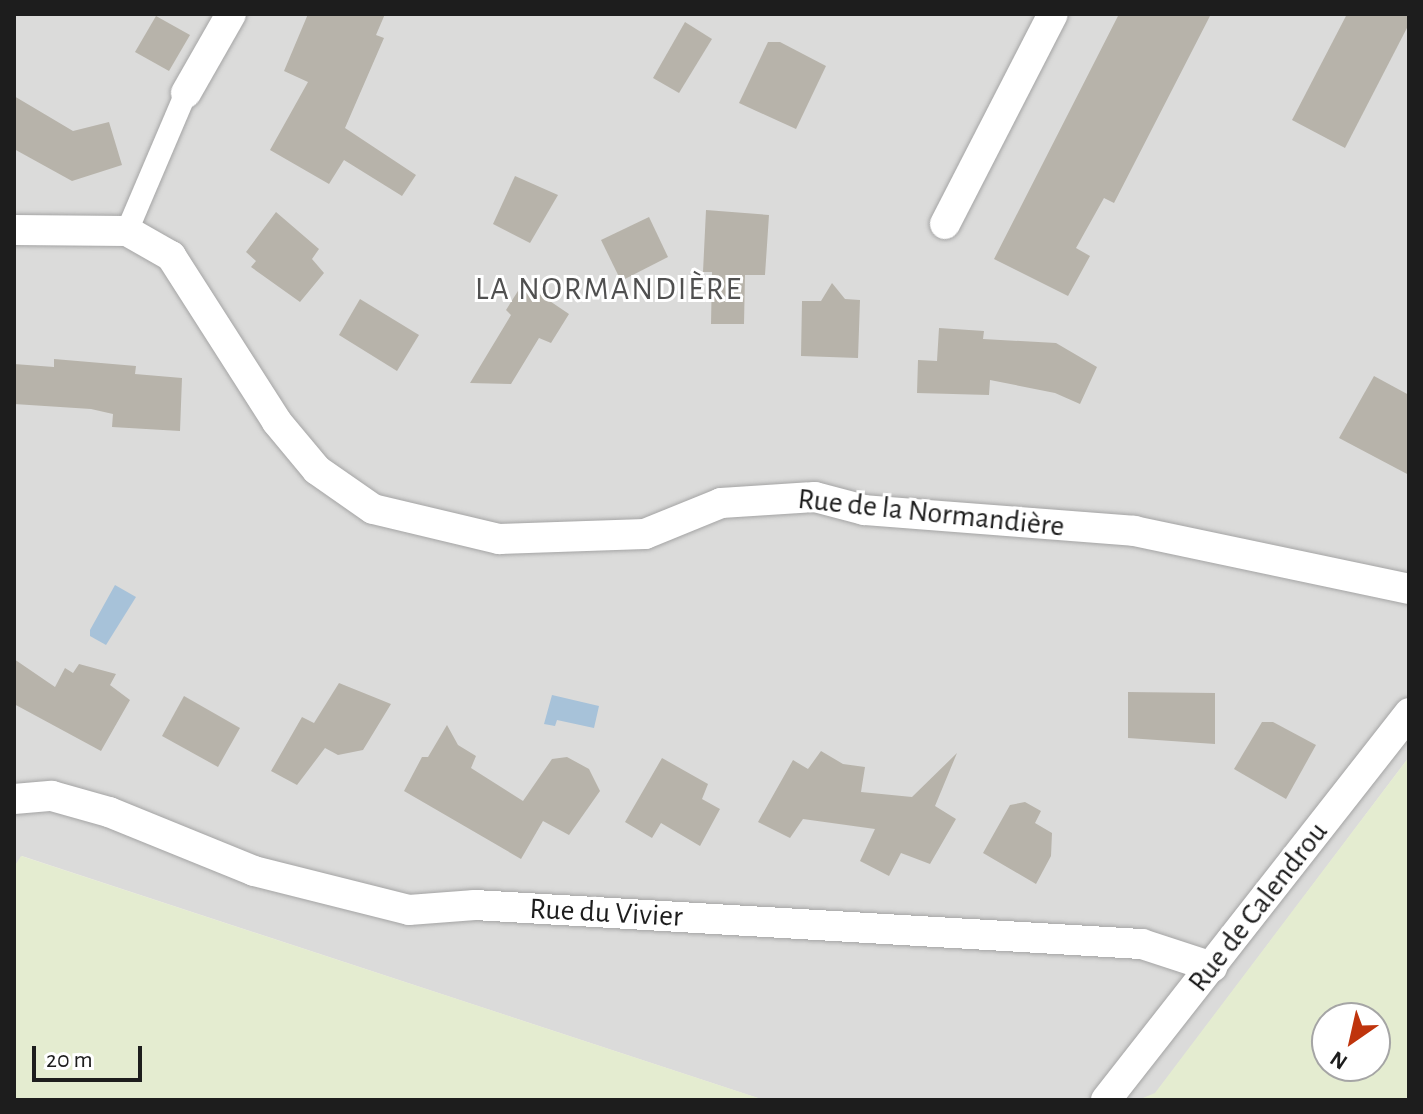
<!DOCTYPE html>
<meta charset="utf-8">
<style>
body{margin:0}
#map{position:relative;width:1423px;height:1114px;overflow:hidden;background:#eeede4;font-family:"Alegreya Sans",sans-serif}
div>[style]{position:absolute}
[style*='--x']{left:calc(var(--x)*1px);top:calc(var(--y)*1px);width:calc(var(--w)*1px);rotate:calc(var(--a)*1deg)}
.residential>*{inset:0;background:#dbdbda}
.farmland>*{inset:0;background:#e4ecd0}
.water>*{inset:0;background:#a7c2d9}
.building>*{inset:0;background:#b7b3aa}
.roads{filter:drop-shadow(0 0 2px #a4a4a4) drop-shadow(0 0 2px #a4a4a4)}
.pedestrian>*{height:22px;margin:-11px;padding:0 11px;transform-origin:11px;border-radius:11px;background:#fff}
.minor>*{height:30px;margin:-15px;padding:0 15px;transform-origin:15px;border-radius:15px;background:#fff}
span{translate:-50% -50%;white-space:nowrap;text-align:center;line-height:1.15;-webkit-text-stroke:6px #fff;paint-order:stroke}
.street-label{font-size:30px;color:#1d1d1d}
.neighbourhood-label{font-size:32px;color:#505050;letter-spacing:2px}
.frame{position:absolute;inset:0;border:16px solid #1d1d1d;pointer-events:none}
.north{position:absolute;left:1311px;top:1002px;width:80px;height:80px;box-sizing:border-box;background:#fff;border:2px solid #a5a5a5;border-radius:50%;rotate:214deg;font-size:22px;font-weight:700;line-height:32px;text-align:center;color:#1d1d1d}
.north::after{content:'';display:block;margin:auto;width:28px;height:36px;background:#bf340c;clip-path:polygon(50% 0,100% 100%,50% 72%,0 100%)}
.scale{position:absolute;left:32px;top:1046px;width:110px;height:36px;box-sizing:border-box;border:4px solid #1d1d1d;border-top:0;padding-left:10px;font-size:24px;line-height:28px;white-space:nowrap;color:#1d1d1d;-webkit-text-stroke:6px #fff;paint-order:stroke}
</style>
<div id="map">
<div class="residential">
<div style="clip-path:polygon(14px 14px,1409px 14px,1409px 757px,1155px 1094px,1138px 1100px,764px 1100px,22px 856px,14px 867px)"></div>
</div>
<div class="farmland">
<div style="clip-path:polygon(evenodd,1409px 757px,1409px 1100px,1138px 1100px,1155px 1093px,1409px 757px,1327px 1018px,1375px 1018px,1375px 1066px,1327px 1066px,1327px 1018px)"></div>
<div style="clip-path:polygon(21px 856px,764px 1100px,14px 1100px,14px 867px)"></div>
</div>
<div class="water">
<div style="clip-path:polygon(115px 585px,136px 597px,106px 645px,90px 636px,90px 630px)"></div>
<div style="clip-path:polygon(552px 695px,599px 706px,594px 728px,557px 720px,555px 726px,544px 724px)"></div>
</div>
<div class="building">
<div style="clip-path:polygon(308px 14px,385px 14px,376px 35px,384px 38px,345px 128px,416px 175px,402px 196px,344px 160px,329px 184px,270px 150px,308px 82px,284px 71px)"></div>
<div style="clip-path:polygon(1119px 14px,1211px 14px,1114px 203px,1104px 198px,1076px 248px,1090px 256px,1068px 296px,994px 259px)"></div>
<div style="clip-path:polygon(1347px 14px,1409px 14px,1409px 24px,1345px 148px,1292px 120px)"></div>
<div style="clip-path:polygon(156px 16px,190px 35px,169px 71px,135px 52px)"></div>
<div style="clip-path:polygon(685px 22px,712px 39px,679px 93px,653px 78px)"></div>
<div style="clip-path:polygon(768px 42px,780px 42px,826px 66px,796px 129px,739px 103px)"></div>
<div style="clip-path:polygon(14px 96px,73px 131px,109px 122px,122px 165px,72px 181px,14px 149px)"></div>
<div style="clip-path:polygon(515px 176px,558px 195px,530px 243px,493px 224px)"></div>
<div style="clip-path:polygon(706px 210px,769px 215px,765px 275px,745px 275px,744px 324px,711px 324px,712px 272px,703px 272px)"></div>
<div style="clip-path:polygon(276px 212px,319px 249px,312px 259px,324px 273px,300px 302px,251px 267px,256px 261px,246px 252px)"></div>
<div style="clip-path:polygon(649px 217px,668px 257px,621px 281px,601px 240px)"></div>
<div style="clip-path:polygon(523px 283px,569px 314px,551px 343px,539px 338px,511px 384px,470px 383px,511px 315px,506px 310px)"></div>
<div style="clip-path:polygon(832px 283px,845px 299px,860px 300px,858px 358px,801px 356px,802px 301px,821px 301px)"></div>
<div style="clip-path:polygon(360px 299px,419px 335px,397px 371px,339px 335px)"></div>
<div style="clip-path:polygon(939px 328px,984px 331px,983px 339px,1056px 343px,1097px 367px,1080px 404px,1055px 393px,990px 380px,989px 395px,917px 393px,918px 360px,937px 361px)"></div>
<div style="clip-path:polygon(54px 359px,136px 366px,135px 374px,182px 378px,180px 431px,112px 427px,113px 414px,91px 409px,14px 404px,14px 364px,54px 367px)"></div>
<div style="clip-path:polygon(1374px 376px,1409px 395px,1409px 475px,1339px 438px)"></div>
<div style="clip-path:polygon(14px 659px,55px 687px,65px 668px,73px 673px,79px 664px,116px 674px,110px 685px,130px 700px,101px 751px,14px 704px)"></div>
<div style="clip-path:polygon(339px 683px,391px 704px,363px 750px,338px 755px,325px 748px,297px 785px,271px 771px,302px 717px,314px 723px)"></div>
<div style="clip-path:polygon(1128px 692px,1215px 693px,1215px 744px,1128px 738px)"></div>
<div style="clip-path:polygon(184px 696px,240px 728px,218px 767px,162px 736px)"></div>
<div style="clip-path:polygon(1262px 722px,1273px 722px,1316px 745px,1286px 799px,1234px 769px)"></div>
<div style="clip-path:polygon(447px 725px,458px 745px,476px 756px,471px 768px,523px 801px,552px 759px,567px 757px,589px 769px,600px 791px,569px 835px,543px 821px,521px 859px,404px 791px,422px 757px,428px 757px)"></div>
<div style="clip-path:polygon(821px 751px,843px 764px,865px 767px,861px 792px,912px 797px,957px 753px,935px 806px,956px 819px,930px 864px,901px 853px,889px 876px,860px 861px,875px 829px,803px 819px,790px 838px,758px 822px,793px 760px,808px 769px)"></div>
<div style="clip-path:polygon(662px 758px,708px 784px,702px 799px,720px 809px,700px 846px,661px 823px,652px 838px,625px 822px)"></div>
<div style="clip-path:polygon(1025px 802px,1041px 811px,1035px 823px,1052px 833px,1051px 856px,1036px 884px,983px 853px,1010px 805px)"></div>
</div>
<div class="roads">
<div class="pedestrian">
<div style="--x:127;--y:231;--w:150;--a:-66.9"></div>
</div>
<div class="minor">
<div style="--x:186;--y:93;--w:91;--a:-60.3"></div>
<div style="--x:945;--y:224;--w:236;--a:-62.8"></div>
<div style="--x:14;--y:230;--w:113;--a:0.5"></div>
<div style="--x:127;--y:231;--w:51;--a:29.6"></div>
<div style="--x:171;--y:256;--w:197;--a:57.4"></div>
<div style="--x:277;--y:422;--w:62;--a:50.2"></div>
<div style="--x:317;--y:470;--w:68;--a:34.9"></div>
<div style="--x:373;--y:509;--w:130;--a:13.4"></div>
<div style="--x:499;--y:539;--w:146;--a:-2"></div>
<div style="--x:645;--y:534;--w:82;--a:-22.2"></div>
<div style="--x:721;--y:503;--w:94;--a:-3.7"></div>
<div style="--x:815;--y:497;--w:51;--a:14.9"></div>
<div style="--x:864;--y:510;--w:271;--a:4.4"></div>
<div style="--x:1134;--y:531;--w:281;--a:11.9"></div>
<div style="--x:14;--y:799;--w:38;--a:-5"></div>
<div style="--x:52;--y:796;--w:59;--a:15.7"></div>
<div style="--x:109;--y:812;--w:157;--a:22.1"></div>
<div style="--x:254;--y:871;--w:160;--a:14.1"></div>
<div style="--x:409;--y:910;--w:66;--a:-4.3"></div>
<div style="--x:475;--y:905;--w:668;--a:3.35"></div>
<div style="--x:1142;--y:944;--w:74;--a:18.2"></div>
<div style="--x:1106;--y:1100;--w:492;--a:-51.9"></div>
</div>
</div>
<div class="street-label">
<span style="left:931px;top:513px;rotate:6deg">Rue de la Normandière</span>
<span style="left:1258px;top:907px;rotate:-52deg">Rue de Calendrou</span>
<span style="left:606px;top:913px;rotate:3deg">Rue du Vivier</span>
</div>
<div class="neighbourhood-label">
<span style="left:609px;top:289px">LA NORMANDIÈRE</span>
</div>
<div class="frame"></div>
<div class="north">N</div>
<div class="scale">20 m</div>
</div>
